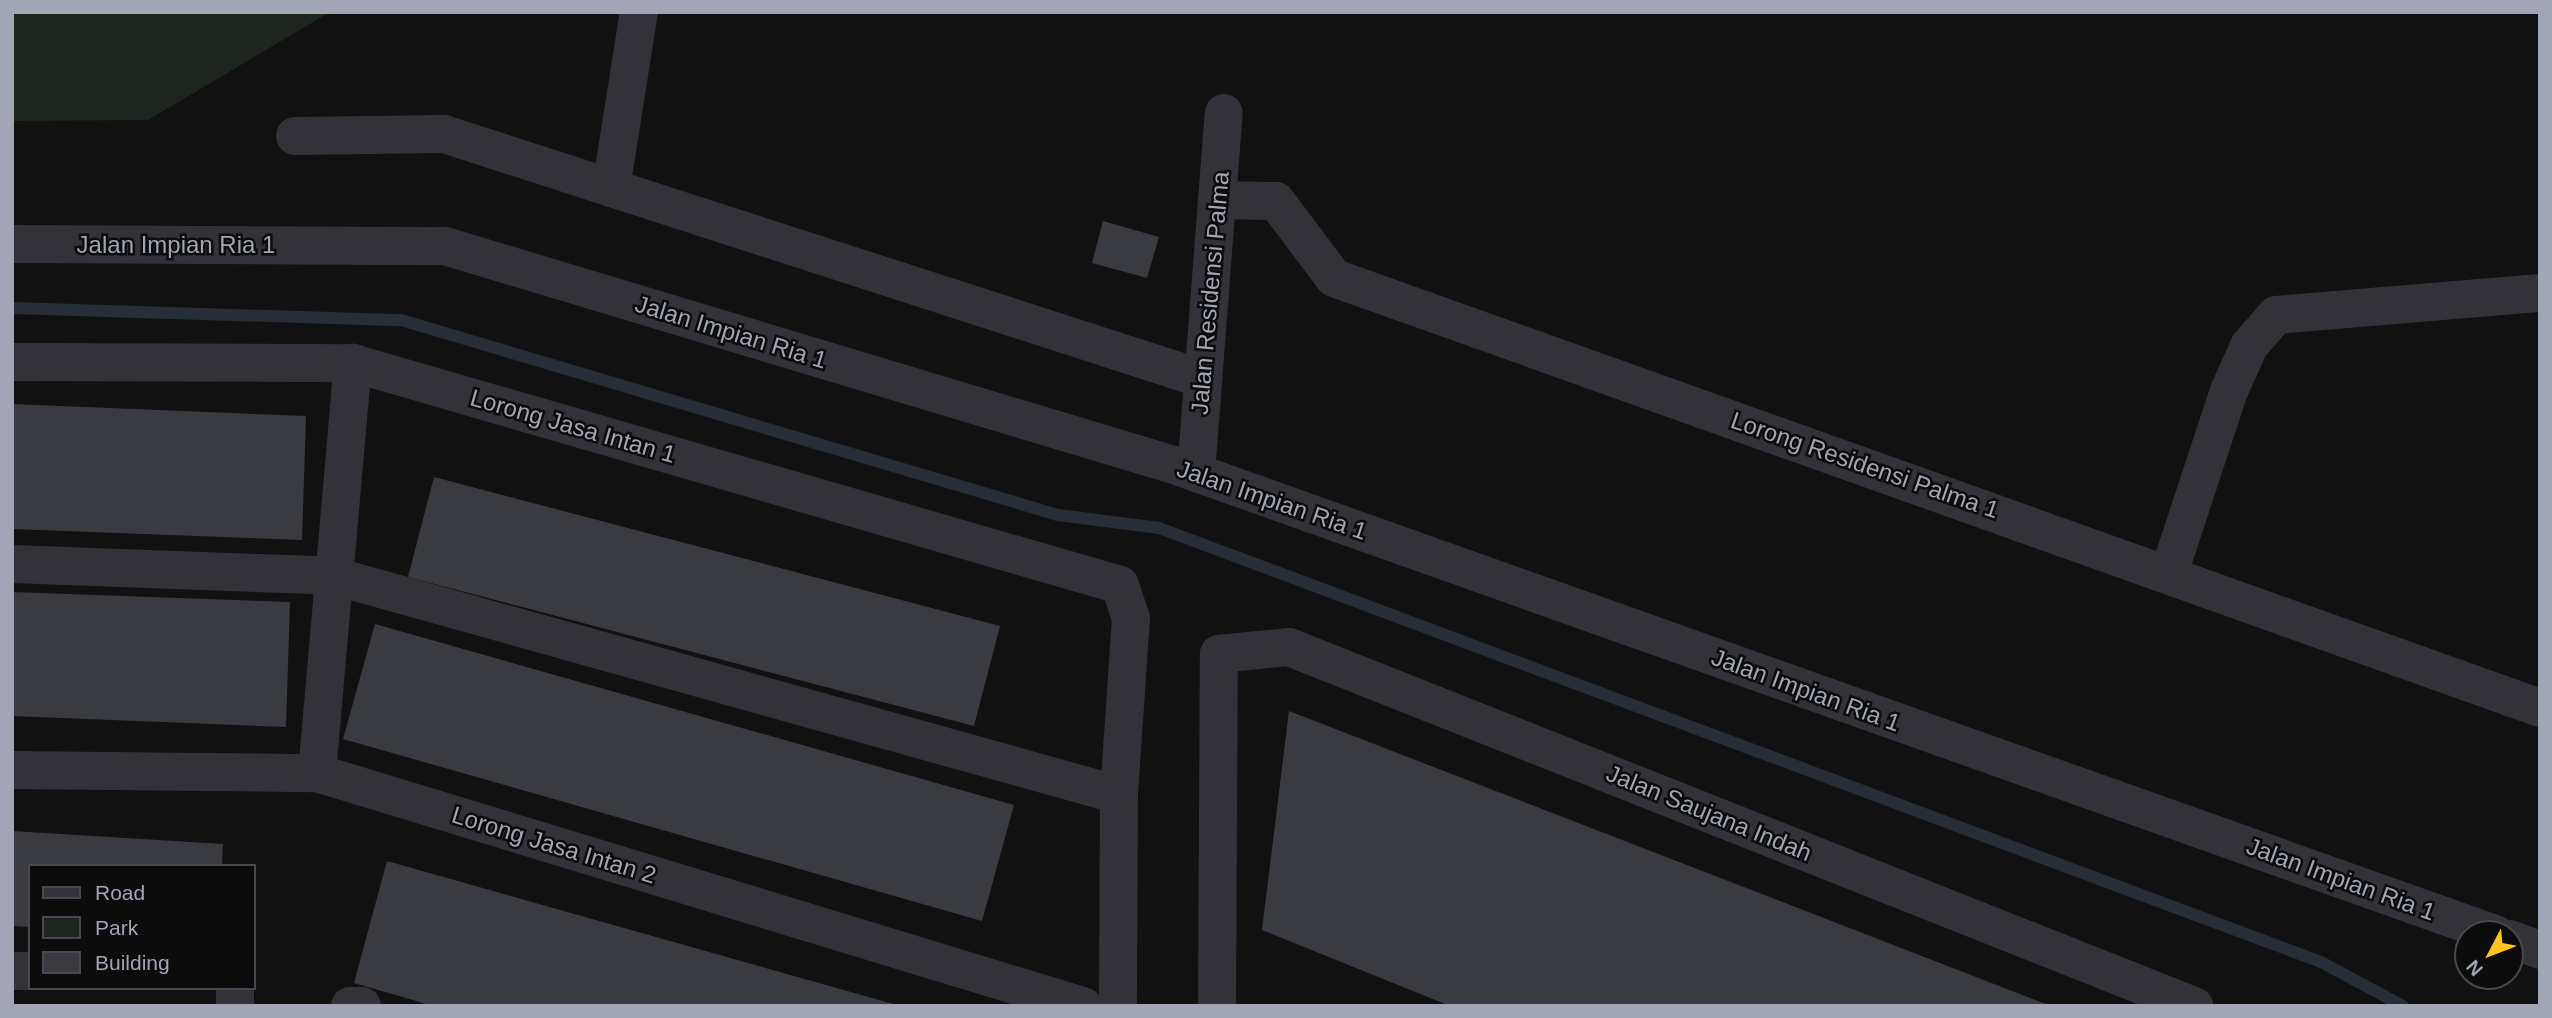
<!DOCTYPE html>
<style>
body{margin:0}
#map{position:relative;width:2552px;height:1018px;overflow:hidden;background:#111112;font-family:Helvetica,sans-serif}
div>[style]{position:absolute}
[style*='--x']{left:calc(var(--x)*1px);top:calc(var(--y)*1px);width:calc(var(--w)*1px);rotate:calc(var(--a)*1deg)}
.green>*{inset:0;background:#1d251e}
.stream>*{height:12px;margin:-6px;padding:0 6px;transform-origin:6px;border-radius:6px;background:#272e37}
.building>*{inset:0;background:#3a3b40}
.minor>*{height:38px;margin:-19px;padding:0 19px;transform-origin:19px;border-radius:19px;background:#323238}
span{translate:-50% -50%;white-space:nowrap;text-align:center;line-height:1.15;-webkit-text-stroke:5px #0c0c0d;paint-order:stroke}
.street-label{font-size:24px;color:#a1a5b4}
.frame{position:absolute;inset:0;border:14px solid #a1a5b4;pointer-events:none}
.legend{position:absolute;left:28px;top:864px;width:228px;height:126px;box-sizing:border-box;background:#0c0c0d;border:2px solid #484950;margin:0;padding:9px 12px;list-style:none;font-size:21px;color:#a1a5b4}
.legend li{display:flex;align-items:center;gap:14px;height:35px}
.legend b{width:35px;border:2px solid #484950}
.north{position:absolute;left:2454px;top:920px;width:70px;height:70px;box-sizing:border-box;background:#0c0c0d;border:2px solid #484950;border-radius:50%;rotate:228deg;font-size:19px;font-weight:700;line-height:28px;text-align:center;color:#a1a5b4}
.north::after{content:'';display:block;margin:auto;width:24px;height:32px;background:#fdc31f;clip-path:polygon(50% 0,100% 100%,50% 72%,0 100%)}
</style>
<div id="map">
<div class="green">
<div style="clip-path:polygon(12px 12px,330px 12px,148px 120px,12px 121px)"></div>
</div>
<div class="stream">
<div style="--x:12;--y:308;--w:389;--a:1.8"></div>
<div style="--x:401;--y:320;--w:685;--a:16.53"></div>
<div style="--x:1058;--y:515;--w:102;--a:7.3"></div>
<div style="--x:1159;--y:528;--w:1240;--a:20.48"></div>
<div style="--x:2321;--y:962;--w:93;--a:28.2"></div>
</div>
<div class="building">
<div style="clip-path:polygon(1103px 221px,1159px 237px,1147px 278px,1092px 263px)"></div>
<div style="clip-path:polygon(12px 404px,306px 416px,302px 540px,12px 529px)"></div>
<div style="clip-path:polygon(434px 477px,1000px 626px,974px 726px,408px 577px)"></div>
<div style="clip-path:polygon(12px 592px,290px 602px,286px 727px,12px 716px)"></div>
<div style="clip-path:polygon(375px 624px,1014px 805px,982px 921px,343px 739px)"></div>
<div style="clip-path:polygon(1289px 711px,2051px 1006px,1450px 1006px,1262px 930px)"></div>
<div style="clip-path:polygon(12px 831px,223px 844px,222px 866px,30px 866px,30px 927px,12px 926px)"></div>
<div style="clip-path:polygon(387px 861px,897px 1005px,897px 1006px,432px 1006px,413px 1000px,354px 983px)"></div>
</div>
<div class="minor">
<div style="--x:295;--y:136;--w:149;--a:-0.8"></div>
<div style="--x:444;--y:134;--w:798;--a:17.89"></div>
<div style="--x:611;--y:188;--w:178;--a:-81"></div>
<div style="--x:1217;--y:200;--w:59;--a:1"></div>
<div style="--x:1276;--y:201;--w:96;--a:53"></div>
<div style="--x:1334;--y:278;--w:1280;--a:19.62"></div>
<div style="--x:12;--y:244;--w:433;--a:0.3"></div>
<div style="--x:445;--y:246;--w:764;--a:16.73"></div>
<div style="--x:1177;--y:466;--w:1399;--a:19.55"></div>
<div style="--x:12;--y:362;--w:341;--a:0.2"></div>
<div style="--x:353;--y:363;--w:798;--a:16.14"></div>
<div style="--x:1120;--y:585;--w:35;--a:72"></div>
<div style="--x:1131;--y:618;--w:177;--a:93.9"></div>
<div style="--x:1119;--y:795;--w:211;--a:90.3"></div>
<div style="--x:1196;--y:473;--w:361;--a:-85.6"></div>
<div style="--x:12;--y:564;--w:322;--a:2.1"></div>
<div style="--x:334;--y:576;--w:815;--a:15.59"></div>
<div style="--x:2169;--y:573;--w:192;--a:-71.8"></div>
<div style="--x:2229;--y:391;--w:49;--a:-66"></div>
<div style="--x:2249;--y:346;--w:41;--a:-48.9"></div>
<div style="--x:2276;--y:315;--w:265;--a:-4.8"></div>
<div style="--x:12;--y:770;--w:305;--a:0.6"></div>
<div style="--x:317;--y:773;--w:801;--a:16.92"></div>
<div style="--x:317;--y:773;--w:412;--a:-85"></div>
<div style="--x:2510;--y:939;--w:32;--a:20"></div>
<div style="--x:12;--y:971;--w:18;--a:0"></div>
<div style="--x:235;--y:1006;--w:18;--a:-90"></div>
<div style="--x:350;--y:1006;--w:12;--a:0"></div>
<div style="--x:1217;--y:1006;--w:352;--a:-89.7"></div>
<div style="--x:1219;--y:654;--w:70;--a:-5.7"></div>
<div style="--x:1289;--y:647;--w:974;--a:21.64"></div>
</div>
<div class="street-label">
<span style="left:176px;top:245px">Jalan Impian Ria 1</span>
<span style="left:1210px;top:293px;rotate:-85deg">Jalan Residensi Palma</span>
<span style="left:731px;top:332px;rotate:17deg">Jalan Impian Ria 1</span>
<span style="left:573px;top:426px;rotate:16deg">Lorong Jasa Intan 1</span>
<span style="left:1865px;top:465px;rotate:19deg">Lorong Residensi Palma 1</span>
<span style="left:1272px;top:500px;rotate:19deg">Jalan Impian Ria 1</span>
<span style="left:1806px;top:690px;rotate:20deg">Jalan Impian Ria 1</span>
<span style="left:1709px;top:813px;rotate:22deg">Jalan Saujana Indah</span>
<span style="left:554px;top:845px;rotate:17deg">Lorong Jasa Intan 2</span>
<span style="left:2341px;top:879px;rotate:20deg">Jalan Impian Ria 1</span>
</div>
<div class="frame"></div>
<ul class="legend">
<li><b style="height:9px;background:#323238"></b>Road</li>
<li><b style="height:19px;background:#1d251e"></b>Park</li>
<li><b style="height:19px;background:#3a3b40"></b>Building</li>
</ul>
<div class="north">N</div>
</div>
